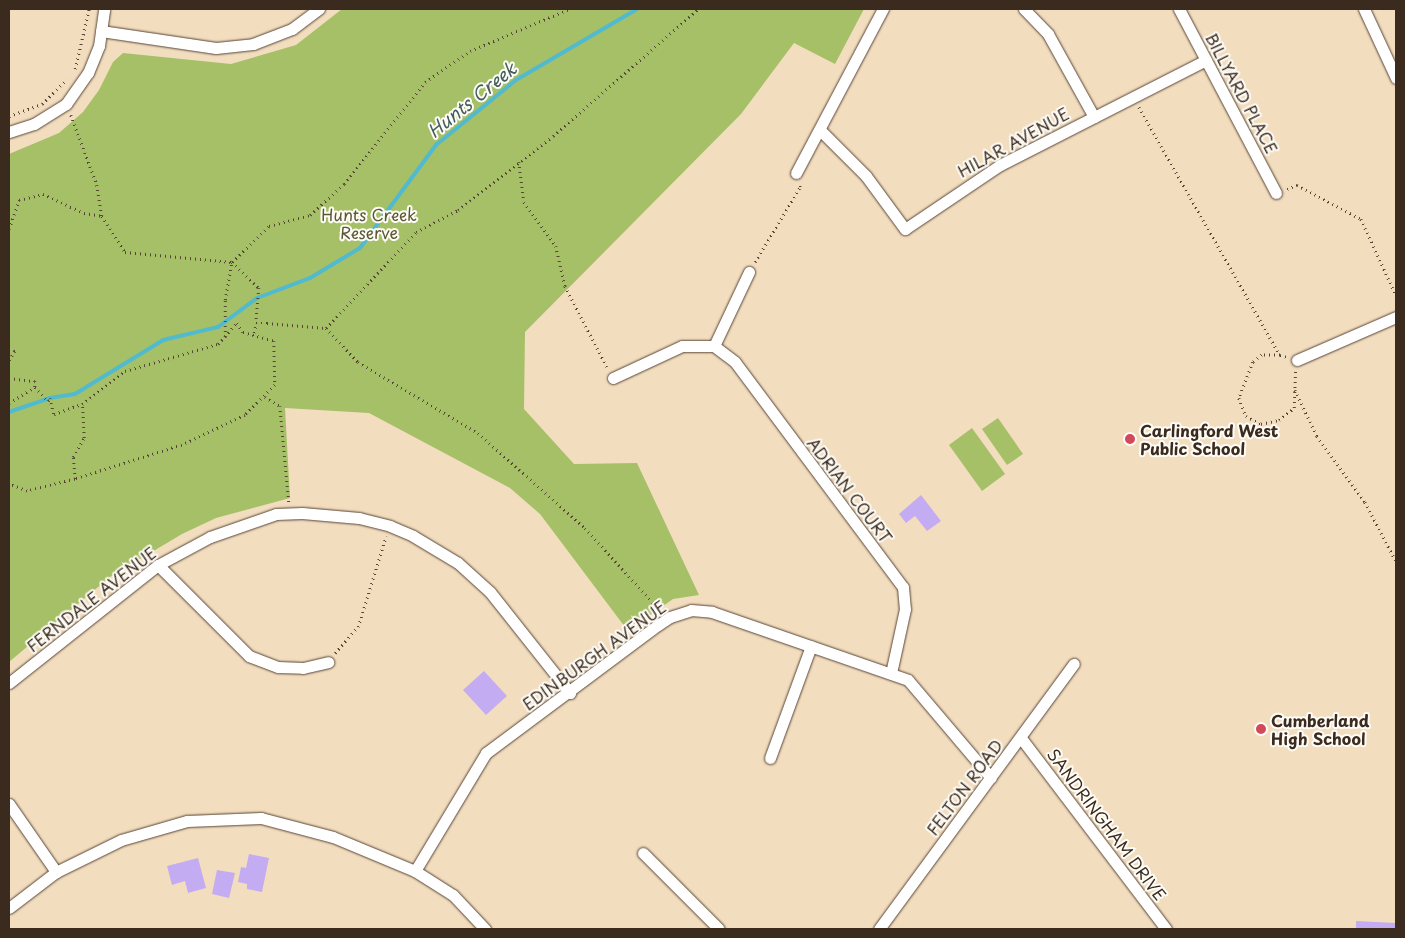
<!DOCTYPE html>
<style>
body{margin:0}
#map{position:relative;width:1405px;height:938px;overflow:hidden;background:#f3ddbf;font-family:"Playpen Sans",sans-serif}
div>[style]{position:absolute}
[style*='--x']{left:calc(var(--x)*1px);top:calc(var(--y)*1px);width:calc(var(--w)*1px);rotate:calc(var(--a)*1deg)}
.green>*{inset:0;background:#a6c067}
.stream>*{height:4px;margin:-2px;padding:0 2px;transform-origin:2px;border-radius:2px;background:#51bace}
.building>*{inset:0;background:#c3acf2}
.path>*{height:2.5px;margin-top:-1.25px;transform-origin:0;background:repeating-linear-gradient(90deg,#574536 0 1px,transparent 0 5px)}
.roads{filter:drop-shadow(0 0 1px #574536) drop-shadow(0 0 1px #574536)}
.minor>*{height:11px;margin:-5.5px;padding:0 5.5px;transform-origin:5.5px;border-radius:5.5px;background:#fff}
.dots>*{width:14px;height:14px;translate:-50% -50%;box-sizing:border-box;border:2px solid #fdfcf7;border-radius:50%}
span{translate:-50% -50%;white-space:nowrap;text-align:center;line-height:1.15;-webkit-text-stroke:4px #fdfcf7;paint-order:stroke}
.street-label{font-size:16px;color:#3b2a1e}
.park-label{font-size:16px;color:#5b5734}
.poi-label{font-size:16px;color:#3b2a1e;font-weight:700}
.left{translate:0 -50%;text-align:left}
.water-label{font-size:18px;color:#435c5c;font-style:italic}
.frame{position:absolute;inset:0;border:10px solid #3b2a1e;pointer-events:none}
</style>
<div id="map">
<div class="green">
<div style="clip-path:polygon(342px 9px,864px 9px,835px 64px,794px 43px,741px 114px,525px 332px,524px 409px,574px 464px,637px 463px,699px 595px,673px 599px,628px 631px,540px 514px,510px 488px,369px 413px,285px 408px,290px 498px,216px 518px,182px 534px,110px 577px,9px 662px,9px 154px,59px 133px,83px 112px,99px 90px,113px 62px,123px 53px,231px 64px,296px 45px)"></div>
<div style="clip-path:polygon(998px 418px,1023px 454px,1007px 465px,982px 429px)"></div>
<div style="clip-path:polygon(972px 428px,1005px 474px,982px 491px,949px 445px)"></div>
</div>
<div class="stream">
<div style="--x:9;--y:412;--w:43;--a:-18.9"></div>
<div style="--x:50;--y:398;--w:25;--a:-9"></div>
<div style="--x:75;--y:394;--w:103;--a:-31.5"></div>
<div style="--x:163;--y:340;--w:57;--a:-13.3"></div>
<div style="--x:218;--y:327;--w:49;--a:-36.6"></div>
<div style="--x:257;--y:298;--w:57;--a:-20.7"></div>
<div style="--x:310;--y:278;--w:58;--a:-31"></div>
<div style="--x:360;--y:248;--w:128;--a:-53.6"></div>
<div style="--x:436;--y:145;--w:103;--a:-39.1"></div>
<div style="--x:516;--y:80;--w:140;--a:-30.4"></div>
</div>
<div class="building">
<div style="clip-path:polygon(921px 495px,941px 521px,927px 531px,915px 516px,906px 523px,899px 514px)"></div>
<div style="clip-path:polygon(484px 671px,507px 696px,486px 715px,463px 690px)"></div>
<div style="clip-path:polygon(249px 854px,269px 858px,262px 892px,247px 889px,247px 884px,238px 882px,241px 867px,246px 868px)"></div>
<div style="clip-path:polygon(198px 858px,206px 888px,188px 893px,185px 881px,172px 885px,167px 866px)"></div>
<div style="clip-path:polygon(217px 870px,235px 873px,229px 898px,212px 894px)"></div>
<div style="clip-path:polygon(1356px 921px,1396px 923px,1396px 929px,1356px 929px)"></div>
</div>
<div class="path">
<div style="--x:75;--y:69;--w:62;--a:-76.9"></div>
<div style="--x:1139;--y:107;--w:285;--a:60.4"></div>
<div style="--x:1280;--y:355;--w:18;--a:180"></div>
<div style="--x:1262;--y:355;--w:11;--a:142"></div>
<div style="--x:1253;--y:362;--w:39;--a:111"></div>
<div style="--x:1239;--y:398;--w:19;--a:69"></div>
<div style="--x:1246;--y:416;--w:17;--a:28"></div>
<div style="--x:1261;--y:424;--w:18;--a:-13"></div>
<div style="--x:1279;--y:420;--w:19;--a:-39"></div>
<div style="--x:1294;--y:408;--w:37;--a:-88"></div>
<div style="--x:71;--y:115;--w:75;--a:69.6"></div>
<div style="--x:97;--y:185;--w:31;--a:81"></div>
<div style="--x:9;--y:116;--w:35;--a:-20"></div>
<div style="--x:42;--y:104;--w:35;--a:-45"></div>
<div style="--x:519;--y:162;--w:40;--a:82.9"></div>
<div style="--x:524;--y:202;--w:54;--a:54"></div>
<div style="--x:556;--y:246;--w:41;--a:77.3"></div>
<div style="--x:565;--y:286;--w:91;--a:62.6"></div>
<div style="--x:1287;--y:189;--w:11;--a:-22"></div>
<div style="--x:1297;--y:185;--w:72;--a:28"></div>
<div style="--x:1361;--y:219;--w:84;--a:65.3"></div>
<div style="--x:9;--y:229;--w:31;--a:-71"></div>
<div style="--x:19;--y:200;--w:25;--a:-14"></div>
<div style="--x:43;--y:194;--w:45;--a:24.9"></div>
<div style="--x:84;--y:213;--w:18;--a:9"></div>
<div style="--x:102;--y:216;--w:43;--a:57.4"></div>
<div style="--x:125;--y:252;--w:107;--a:5.3"></div>
<div style="--x:232;--y:262;--w:52;--a:-44.2"></div>
<div style="--x:269;--y:226;--w:42;--a:-15"></div>
<div style="--x:310;--y:215;--w:46;--a:-42.4"></div>
<div style="--x:344;--y:184;--w:130;--a:-51.5"></div>
<div style="--x:425;--y:82;--w:55;--a:-34.6"></div>
<div style="--x:470;--y:51;--w:108;--a:-23"></div>
<div style="--x:232;--y:262;--w:37;--a:44"></div>
<div style="--x:259;--y:288;--w:35;--a:95"></div>
<div style="--x:755;--y:262;--w:87;--a:-59"></div>
<div style="--x:800;--y:187;--w:4;--a:-104"></div>
<div style="--x:326;--y:328;--w:47;--a:46.7"></div>
<div style="--x:358;--y:362;--w:139;--a:30.6"></div>
<div style="--x:478;--y:433;--w:143;--a:41.6"></div>
<div style="--x:585;--y:528;--w:111;--a:47.6"></div>
<div style="--x:254;--y:333;--w:10;--a:-79"></div>
<div style="--x:256;--y:323;--w:11;--a:0"></div>
<div style="--x:267;--y:323;--w:59;--a:4.8"></div>
<div style="--x:326;--y:328;--w:132;--a:-46.8"></div>
<div style="--x:416;--y:232;--w:47;--a:-27.6"></div>
<div style="--x:458;--y:210;--w:120;--a:-37.9"></div>
<div style="--x:553;--y:136;--w:193;--a:-41.2"></div>
<div style="--x:225;--y:337;--w:37;--a:-90"></div>
<div style="--x:225;--y:300;--w:39;--a:-80"></div>
<div style="--x:9;--y:350;--w:6;--a:9"></div>
<div style="--x:15;--y:351;--w:12;--a:121"></div>
<div style="--x:1280;--y:355;--w:7;--a:16"></div>
<div style="--x:9;--y:378;--w:26;--a:7"></div>
<div style="--x:35;--y:381;--w:6;--a:90"></div>
<div style="--x:35;--y:387;--w:19;--a:47"></div>
<div style="--x:48;--y:401;--w:4;--a:-56"></div>
<div style="--x:50;--y:398;--w:16;--a:76"></div>
<div style="--x:54;--y:414;--w:30;--a:-20"></div>
<div style="--x:82;--y:404;--w:54;--a:-37.5"></div>
<div style="--x:125;--y:371;--w:97;--a:-16.2"></div>
<div style="--x:218;--y:344;--w:28;--a:-48"></div>
<div style="--x:237;--y:323;--w:11;--a:56"></div>
<div style="--x:243;--y:332;--w:32;--a:16"></div>
<div style="--x:274;--y:341;--w:44;--a:88.7"></div>
<div style="--x:275;--y:385;--w:42;--a:135"></div>
<div style="--x:245;--y:415;--w:70;--a:154.5"></div>
<div style="--x:182;--y:445;--w:112;--a:162.4"></div>
<div style="--x:75;--y:479;--w:49;--a:166"></div>
<div style="--x:27;--y:491;--w:19;--a:-159"></div>
<div style="--x:1295;--y:390;--w:51;--a:64.4"></div>
<div style="--x:1317;--y:436;--w:82;--a:54"></div>
<div style="--x:1365;--y:502;--w:67;--a:62.3"></div>
<div style="--x:265;--y:397;--w:17;--a:31"></div>
<div style="--x:280;--y:406;--w:97;--a:84.7"></div>
<div style="--x:9;--y:403;--w:31;--a:-32"></div>
<div style="--x:75;--y:479;--w:22;--a:-95"></div>
<div style="--x:73;--y:457;--w:22;--a:-60"></div>
<div style="--x:84;--y:438;--w:34;--a:-93"></div>
<div style="--x:335;--y:653;--w:35;--a:-49"></div>
<div style="--x:358;--y:627;--w:95;--a:-72.9"></div>
</div>
<div class="roads">
<div class="minor">
<div style="--x:1024;--y:9;--w:35;--a:46"></div>
<div style="--x:1048;--y:34;--w:95;--a:61"></div>
<div style="--x:1179;--y:9;--w:208;--a:62.2"></div>
<div style="--x:1364;--y:9;--w:76;--a:65.1"></div>
<div style="--x:101;--y:31;--w:116;--a:8.4"></div>
<div style="--x:216;--y:48;--w:37;--a:-6"></div>
<div style="--x:253;--y:44;--w:42;--a:-21"></div>
<div style="--x:292;--y:29;--w:34;--a:-37"></div>
<div style="--x:820;--y:130;--w:65;--a:45"></div>
<div style="--x:866;--y:176;--w:66;--a:53.7"></div>
<div style="--x:905;--y:229;--w:115;--a:-34"></div>
<div style="--x:1000;--y:165;--w:231;--a:-27"></div>
<div style="--x:9;--y:132;--w:26;--a:-18"></div>
<div style="--x:34;--y:124;--w:38;--a:-32"></div>
<div style="--x:66;--y:104;--w:38;--a:-55"></div>
<div style="--x:88;--y:73;--w:29;--a:-68"></div>
<div style="--x:99;--y:46;--w:37;--a:-82"></div>
<div style="--x:796;--y:173;--w:186;--a:-62.1"></div>
<div style="--x:714;--y:346;--w:82;--a:-64.7"></div>
<div style="--x:1297;--y:360;--w:108;--a:-23.5"></div>
<div style="--x:613;--y:378;--w:76;--a:-24.9"></div>
<div style="--x:682;--y:346;--w:32;--a:0"></div>
<div style="--x:714;--y:346;--w:26;--a:37"></div>
<div style="--x:735;--y:362;--w:281;--a:53.3"></div>
<div style="--x:903;--y:587;--w:22;--a:85"></div>
<div style="--x:905;--y:609;--w:66;--a:102.3"></div>
<div style="--x:158;--y:565;--w:129;--a:45"></div>
<div style="--x:249;--y:656;--w:31;--a:21"></div>
<div style="--x:278;--y:667;--w:25;--a:2"></div>
<div style="--x:303;--y:668;--w:26;--a:-13"></div>
<div style="--x:9;--y:683;--w:190;--a:-38.4"></div>
<div style="--x:158;--y:565;--w:59;--a:-28.3"></div>
<div style="--x:210;--y:537;--w:70;--a:-19.2"></div>
<div style="--x:276;--y:514;--w:26;--a:-2"></div>
<div style="--x:302;--y:513;--w:57;--a:5"></div>
<div style="--x:359;--y:518;--w:32;--a:14"></div>
<div style="--x:390;--y:526;--w:25;--a:23"></div>
<div style="--x:413;--y:536;--w:52;--a:31"></div>
<div style="--x:458;--y:563;--w:43;--a:42.2"></div>
<div style="--x:490;--y:592;--w:129;--a:51.6"></div>
<div style="--x:1021;--y:738;--w:240;--a:52.8"></div>
<div style="--x:770;--y:758;--w:119;--a:-69.9"></div>
<div style="--x:9;--y:804;--w:83;--a:55.3"></div>
<div style="--x:643;--y:853;--w:107;--a:45"></div>
<div style="--x:415;--y:871;--w:138;--a:-59"></div>
<div style="--x:486;--y:753;--w:214;--a:-36.7"></div>
<div style="--x:658;--y:625;--w:14;--a:-34"></div>
<div style="--x:670;--y:617;--w:22;--a:-18"></div>
<div style="--x:691;--y:610;--w:21;--a:5"></div>
<div style="--x:712;--y:612;--w:207;--a:19.1"></div>
<div style="--x:908;--y:680;--w:128;--a:49.7"></div>
<div style="--x:9;--y:908;--w:59;--a:-37.5"></div>
<div style="--x:56;--y:872;--w:72;--a:-26.2"></div>
<div style="--x:121;--y:840;--w:69;--a:-16.1"></div>
<div style="--x:187;--y:821;--w:74;--a:-2.3"></div>
<div style="--x:261;--y:818;--w:74;--a:14.8"></div>
<div style="--x:333;--y:837;--w:89;--a:22.5"></div>
<div style="--x:415;--y:871;--w:45;--a:32.3"></div>
<div style="--x:453;--y:895;--w:47;--a:46.7"></div>
<div style="--x:879;--y:929;--w:329;--a:-53.7"></div>
</div>
</div>
<div class="dots">
<div style="left:1130px;top:439px;background:#d1495b"></div>
<div style="left:1261px;top:729px;background:#d1495b"></div>
</div>
<div class="street-label">
<span style="left:1242px;top:93px;rotate:62deg">BILLYARD PLACE</span>
<span style="left:1013px;top:142px;rotate:-29deg">HILAR AVENUE</span>
<span style="left:850px;top:490px;rotate:53deg">ADRIAN COURT</span>
<span style="left:91px;top:599px;rotate:-38deg">FERNDALE AVENUE</span>
<span style="left:594px;top:655px;rotate:-36deg">EDINBURGH AVENUE</span>
<span style="left:964px;top:787px;rotate:-53deg">FELTON ROAD</span>
<span style="left:1107px;top:824px;rotate:53deg">SANDRINGHAM DRIVE</span>
</div>
<div class="park-label">
<span style="left:369px;top:223px">Hunts Creek<br>Reserve</span>
</div>
<div class="poi-label">
<span class="left" style="left:1140px;top:439px">Carlingford West<br>Public School</span>
<span class="left" style="left:1271px;top:729px">Cumberland<br>High School</span>
</div>
<div class="water-label">
<span style="left:472px;top:100px;rotate:-39deg">Hunts Creek</span>
</div>
<div class="frame"></div>
</div>
